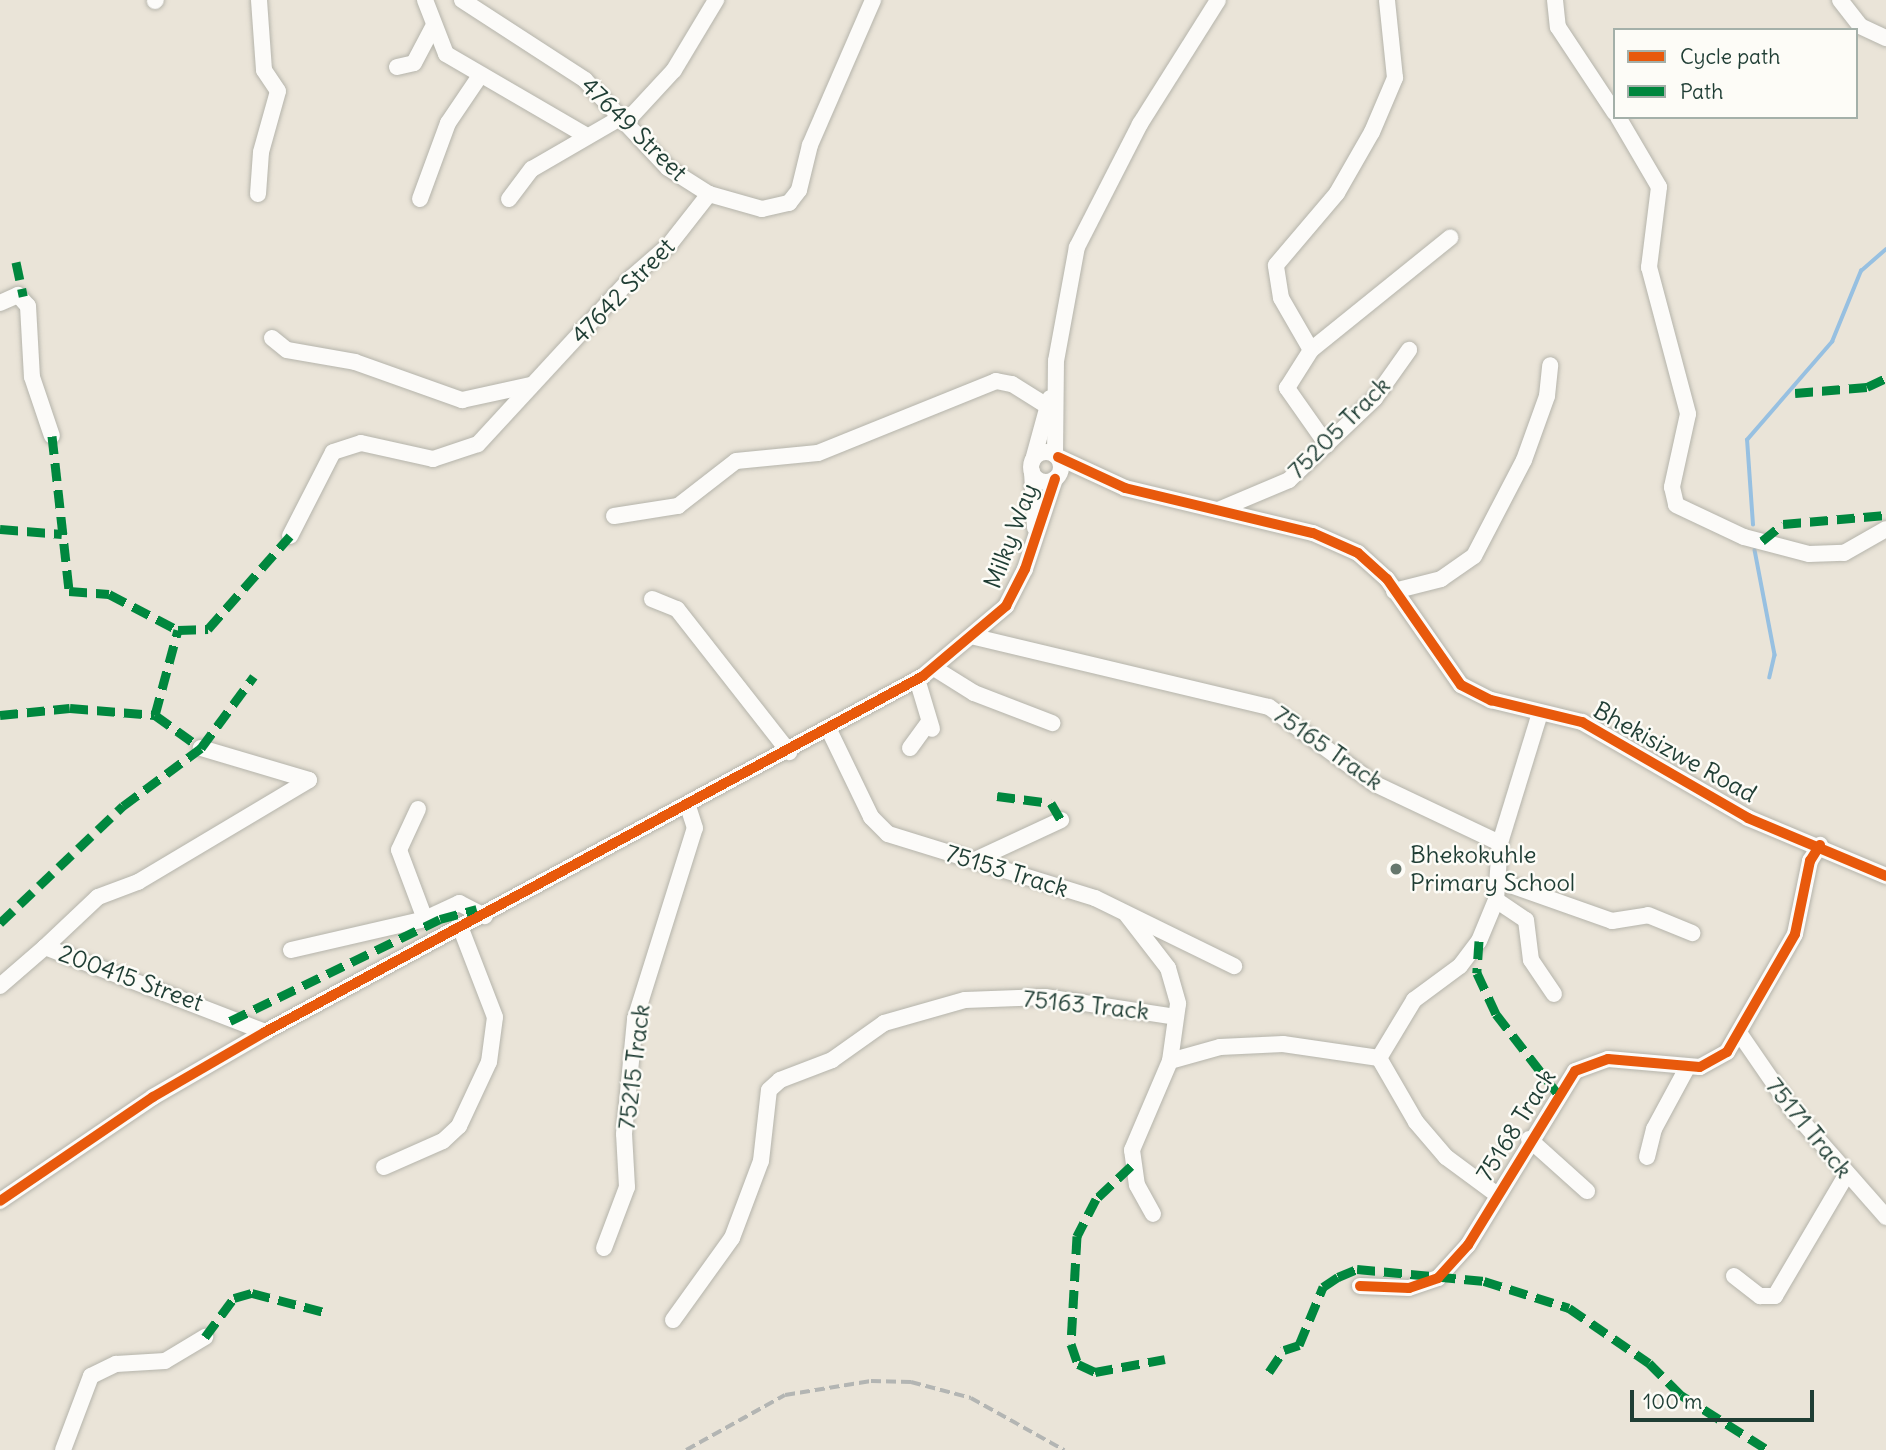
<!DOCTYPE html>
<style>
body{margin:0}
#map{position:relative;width:1886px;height:1450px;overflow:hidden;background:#eae4d8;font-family:Delius,sans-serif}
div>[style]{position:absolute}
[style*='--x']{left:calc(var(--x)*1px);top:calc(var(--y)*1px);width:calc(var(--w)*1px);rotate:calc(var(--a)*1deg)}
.stream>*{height:3.5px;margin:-1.75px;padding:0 1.75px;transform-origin:1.75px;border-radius:1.75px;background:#97c0e1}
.roads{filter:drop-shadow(0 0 2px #b5b4ab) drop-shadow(0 0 2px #b5b4ab)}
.minor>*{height:16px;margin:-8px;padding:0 8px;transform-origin:8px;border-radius:8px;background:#fcfbf9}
.minor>.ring{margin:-8px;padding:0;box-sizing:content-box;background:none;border:16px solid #fcfbf9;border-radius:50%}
.rail>*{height:3.5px;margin-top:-1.75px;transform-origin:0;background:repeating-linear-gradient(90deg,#b3b5b3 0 10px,transparent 0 15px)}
.quiet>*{height:9px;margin-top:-4.5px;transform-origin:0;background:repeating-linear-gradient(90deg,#00873e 0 18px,transparent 0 27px)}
.cycleway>*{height:10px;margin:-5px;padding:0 5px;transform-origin:5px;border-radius:5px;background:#e8590c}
.dots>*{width:19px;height:19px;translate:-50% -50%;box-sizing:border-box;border:4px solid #fdfcf7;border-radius:50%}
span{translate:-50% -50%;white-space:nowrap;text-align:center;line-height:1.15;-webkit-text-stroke:5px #fdfcf7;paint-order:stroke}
.street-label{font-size:24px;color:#1f3d34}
.poi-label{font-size:24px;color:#1f3d34}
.left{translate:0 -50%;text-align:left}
.legend{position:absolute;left:1613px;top:28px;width:245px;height:91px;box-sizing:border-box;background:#fdfcf7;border:2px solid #a4b0a9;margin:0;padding:9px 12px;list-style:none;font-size:21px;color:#1f3d34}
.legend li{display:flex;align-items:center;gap:14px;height:35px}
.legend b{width:35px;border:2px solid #a4b0a9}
.scale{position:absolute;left:1630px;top:1390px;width:184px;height:32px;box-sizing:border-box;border:4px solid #1f3d34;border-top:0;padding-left:9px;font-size:21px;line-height:24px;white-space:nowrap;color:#1f3d34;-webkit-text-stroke:5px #fdfcf7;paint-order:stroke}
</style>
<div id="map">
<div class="stream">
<div style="--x:1753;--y:525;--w:85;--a:-94"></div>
<div style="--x:1747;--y:440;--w:130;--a:-49.1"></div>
<div style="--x:1832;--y:342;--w:77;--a:-67.8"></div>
<div style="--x:1861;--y:271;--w:33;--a:-41"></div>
<div style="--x:1755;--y:550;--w:107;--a:79.2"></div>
<div style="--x:1775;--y:655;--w:23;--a:103"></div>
</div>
<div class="roads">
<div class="minor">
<div style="--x:425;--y:0;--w:58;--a:68.7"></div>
<div style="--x:446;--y:54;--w:161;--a:30.2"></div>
<div style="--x:462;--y:0;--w:147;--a:33"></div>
<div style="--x:585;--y:80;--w:121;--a:46.7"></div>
<div style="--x:668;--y:168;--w:49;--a:32.4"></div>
<div style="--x:709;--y:194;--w:55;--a:15.8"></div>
<div style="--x:762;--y:209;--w:28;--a:-13"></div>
<div style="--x:789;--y:203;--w:16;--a:-52"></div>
<div style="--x:799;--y:190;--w:46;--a:-76.3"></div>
<div style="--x:810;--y:145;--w:158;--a:-66.5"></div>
<div style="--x:1555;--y:0;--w:27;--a:84"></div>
<div style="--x:1558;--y:27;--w:103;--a:56.5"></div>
<div style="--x:1840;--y:0;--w:33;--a:52"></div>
<div style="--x:1860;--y:26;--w:29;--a:25"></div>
<div style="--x:155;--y:1;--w:1;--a:-45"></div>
<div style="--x:397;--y:67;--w:17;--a:-13"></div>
<div style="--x:414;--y:63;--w:41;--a:-62.2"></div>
<div style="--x:1618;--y:117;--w:81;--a:59.6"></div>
<div style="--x:1659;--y:187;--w:81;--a:97.1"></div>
<div style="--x:1649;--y:267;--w:152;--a:75.1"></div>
<div style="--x:1688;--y:414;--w:75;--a:102.4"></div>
<div style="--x:1672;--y:487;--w:18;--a:77"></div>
<div style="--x:1676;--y:505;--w:75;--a:25.2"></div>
<div style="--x:1744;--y:537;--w:67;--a:14.7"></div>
<div style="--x:1809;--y:554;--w:35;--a:-2"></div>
<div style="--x:1844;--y:553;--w:48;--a:-29.7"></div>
<div style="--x:625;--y:123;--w:72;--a:-47.2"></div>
<div style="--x:674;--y:70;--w:82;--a:-59"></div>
<div style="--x:258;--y:194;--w:42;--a:-85.9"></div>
<div style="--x:261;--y:152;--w:63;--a:-74.4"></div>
<div style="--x:278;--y:91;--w:25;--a:-124"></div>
<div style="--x:264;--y:70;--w:70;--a:-94.1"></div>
<div style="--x:420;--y:199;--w:81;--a:-69.8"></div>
<div style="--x:448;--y:123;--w:55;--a:-56"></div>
<div style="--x:509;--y:199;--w:38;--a:-53"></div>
<div style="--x:532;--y:169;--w:102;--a:-30.1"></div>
<div style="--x:0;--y:303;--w:20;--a:-24"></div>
<div style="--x:18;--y:295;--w:15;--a:48"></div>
<div style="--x:28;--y:306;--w:71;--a:86.8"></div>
<div style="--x:32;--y:377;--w:62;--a:71.3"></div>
<div style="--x:272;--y:338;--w:19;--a:39"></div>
<div style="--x:287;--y:350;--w:69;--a:10"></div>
<div style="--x:355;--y:362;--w:114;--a:19.6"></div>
<div style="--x:462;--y:400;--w:71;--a:-12.3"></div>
<div style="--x:1311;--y:350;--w:179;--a:-38.9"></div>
<div style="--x:1327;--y:445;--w:70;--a:-125.1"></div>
<div style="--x:1287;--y:388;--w:45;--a:-57.7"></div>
<div style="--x:1311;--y:350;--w:60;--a:-120"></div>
<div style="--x:1281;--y:298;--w:33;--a:-99"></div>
<div style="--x:1276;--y:265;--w:94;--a:-49.7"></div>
<div style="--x:1337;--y:193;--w:70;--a:-60.2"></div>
<div style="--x:1372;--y:132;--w:59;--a:-66.9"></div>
<div style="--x:1395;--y:78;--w:78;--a:-95.9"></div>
<div class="ring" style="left:1031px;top:452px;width:14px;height:14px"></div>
<div style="--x:1055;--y:455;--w:94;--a:-89.4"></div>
<div style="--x:1056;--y:361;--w:116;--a:-79.6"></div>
<div style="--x:1077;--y:247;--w:138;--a:-62.9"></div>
<div style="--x:1140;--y:124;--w:146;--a:-57.8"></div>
<div style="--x:1058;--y:457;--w:74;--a:24.8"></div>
<div style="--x:1125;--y:488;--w:193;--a:13.5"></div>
<div style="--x:1313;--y:533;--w:49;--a:24"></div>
<div style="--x:1358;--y:553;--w:39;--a:42"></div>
<div style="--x:1387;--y:579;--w:129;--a:55.1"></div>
<div style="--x:1461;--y:685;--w:34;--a:27"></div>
<div style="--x:1491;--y:700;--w:94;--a:13.6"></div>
<div style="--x:1582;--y:722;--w:192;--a:30"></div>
<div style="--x:1748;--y:818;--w:150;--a:22.8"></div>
<div style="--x:1033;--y:460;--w:64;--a:-74.7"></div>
<div style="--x:1032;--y:471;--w:57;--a:87"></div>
<div style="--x:1218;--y:510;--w:77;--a:-22.9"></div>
<div style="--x:1289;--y:480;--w:119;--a:-43.6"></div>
<div style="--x:1375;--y:398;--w:59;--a:-54.7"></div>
<div style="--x:614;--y:516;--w:65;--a:-8.9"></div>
<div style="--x:678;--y:506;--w:73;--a:-37.8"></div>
<div style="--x:736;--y:461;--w:82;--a:-5.6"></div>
<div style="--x:818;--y:453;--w:192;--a:-22"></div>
<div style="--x:996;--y:381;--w:16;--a:11"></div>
<div style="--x:1012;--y:384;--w:41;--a:32.2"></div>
<div style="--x:290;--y:536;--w:94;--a:-62.9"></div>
<div style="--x:333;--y:452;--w:29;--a:-18"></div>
<div style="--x:361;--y:443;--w:74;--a:12.5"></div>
<div style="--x:433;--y:459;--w:47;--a:-18.4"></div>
<div style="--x:478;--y:444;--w:226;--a:-47.3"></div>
<div style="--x:631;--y:278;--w:50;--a:-41"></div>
<div style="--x:669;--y:245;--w:65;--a:-51.9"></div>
<div style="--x:1394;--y:591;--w:49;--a:-14.3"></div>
<div style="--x:1441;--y:579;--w:40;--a:-34.9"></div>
<div style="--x:1474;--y:556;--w:108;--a:-62.5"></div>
<div style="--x:1524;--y:460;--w:68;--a:-70.2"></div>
<div style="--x:1547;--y:396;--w:31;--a:-84"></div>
<div style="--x:652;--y:599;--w:27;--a:22"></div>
<div style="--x:677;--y:609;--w:182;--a:51.9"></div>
<div style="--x:975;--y:637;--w:302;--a:13.4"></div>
<div style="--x:1269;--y:707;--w:131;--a:36"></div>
<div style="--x:1375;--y:784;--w:138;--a:25.3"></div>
<div style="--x:934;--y:668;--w:47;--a:32"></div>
<div style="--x:974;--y:693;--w:84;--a:21"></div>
<div style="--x:917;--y:679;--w:52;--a:73.3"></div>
<div style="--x:829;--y:730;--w:97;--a:64.2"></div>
<div style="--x:871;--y:817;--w:24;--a:45"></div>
<div style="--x:888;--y:834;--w:217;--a:17.2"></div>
<div style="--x:1095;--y:898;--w:155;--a:26.1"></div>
<div style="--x:910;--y:748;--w:32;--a:-54"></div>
<div style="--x:418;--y:809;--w:45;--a:114.9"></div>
<div style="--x:399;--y:850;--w:74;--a:69.4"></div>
<div style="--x:975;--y:860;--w:95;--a:-24.9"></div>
<div style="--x:1499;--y:881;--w:120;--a:19.5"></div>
<div style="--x:1612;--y:921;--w:36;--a:-9"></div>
<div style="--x:1648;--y:915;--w:48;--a:22.2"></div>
<div style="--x:1496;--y:900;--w:36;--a:34"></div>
<div style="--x:1526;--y:920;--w:40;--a:82.9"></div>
<div style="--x:1531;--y:960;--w:41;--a:55.9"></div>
<div style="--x:1127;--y:915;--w:67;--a:52.3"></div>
<div style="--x:1168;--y:968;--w:37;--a:74"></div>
<div style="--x:1178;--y:1004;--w:58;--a:98"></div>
<div style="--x:1170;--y:1061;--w:97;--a:113.1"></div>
<div style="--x:1132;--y:1150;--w:35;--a:82"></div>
<div style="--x:1137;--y:1185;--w:33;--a:61"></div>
<div style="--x:45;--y:947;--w:73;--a:-43.3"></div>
<div style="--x:98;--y:897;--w:43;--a:-20.6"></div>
<div style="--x:138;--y:882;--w:199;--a:-30.8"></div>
<div style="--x:309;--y:780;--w:113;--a:-163.5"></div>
<div style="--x:291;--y:950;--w:138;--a:-13"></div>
<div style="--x:425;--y:919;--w:38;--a:-25"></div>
<div style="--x:459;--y:903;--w:29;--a:27"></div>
<div style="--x:0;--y:986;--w:60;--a:-40.9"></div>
<div style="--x:45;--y:947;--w:236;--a:21.1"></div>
<div style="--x:1740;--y:1034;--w:93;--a:55.5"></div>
<div style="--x:1793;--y:1111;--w:141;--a:48.7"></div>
<div style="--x:1379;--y:1058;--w:68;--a:-58.9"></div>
<div style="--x:1414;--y:1000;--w:57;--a:-36.5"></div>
<div style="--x:1460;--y:966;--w:31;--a:-53"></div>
<div style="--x:1479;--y:941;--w:44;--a:-67.5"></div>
<div style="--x:1496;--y:900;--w:57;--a:-86"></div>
<div style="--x:1500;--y:843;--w:136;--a:-72.9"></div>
<div style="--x:1170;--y:1061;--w:52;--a:-15.6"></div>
<div style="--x:1220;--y:1047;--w:63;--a:-2.7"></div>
<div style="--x:1283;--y:1044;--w:97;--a:8.3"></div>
<div style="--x:1379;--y:1058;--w:74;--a:60"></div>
<div style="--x:1416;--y:1122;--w:46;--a:49.4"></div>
<div style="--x:1446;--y:1157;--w:62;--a:36.5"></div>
<div style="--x:1529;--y:1139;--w:78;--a:41.9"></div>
<div style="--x:1647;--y:1157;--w:29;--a:-76"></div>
<div style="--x:1654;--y:1129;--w:69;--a:-61.6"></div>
<div style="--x:384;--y:1167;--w:64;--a:-23.8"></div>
<div style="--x:443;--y:1141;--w:22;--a:-43"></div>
<div style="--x:459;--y:1126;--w:71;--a:-64.9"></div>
<div style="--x:489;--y:1062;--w:45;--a:-82.4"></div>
<div style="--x:495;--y:1017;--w:94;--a:-111.1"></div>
<div style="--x:0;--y:1201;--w:185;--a:-34.2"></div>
<div style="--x:153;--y:1097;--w:129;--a:-30.1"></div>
<div style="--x:265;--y:1032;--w:748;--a:-28.41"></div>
<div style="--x:923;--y:676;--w:109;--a:-40.1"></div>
<div style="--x:1006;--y:606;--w:42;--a:-62.8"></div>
<div style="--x:1025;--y:569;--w:95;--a:-71.6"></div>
<div style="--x:604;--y:1248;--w:65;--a:-69.3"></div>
<div style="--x:627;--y:1187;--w:53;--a:-93.2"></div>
<div style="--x:624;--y:1134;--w:116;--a:-84.5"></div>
<div style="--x:635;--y:1019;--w:200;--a:-72.6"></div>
<div style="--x:695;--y:828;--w:22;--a:-108"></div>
<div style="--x:1734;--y:1276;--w:33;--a:38"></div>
<div style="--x:1760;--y:1296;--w:15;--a:0"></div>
<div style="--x:1775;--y:1296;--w:142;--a:-59.5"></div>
<div style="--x:1360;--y:1286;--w:49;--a:2.3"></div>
<div style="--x:1409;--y:1288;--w:31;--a:-19"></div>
<div style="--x:1438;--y:1278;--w:45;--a:-47.7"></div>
<div style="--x:1468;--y:1245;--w:204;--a:-58.4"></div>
<div style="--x:1575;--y:1071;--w:35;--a:-20"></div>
<div style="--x:1608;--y:1059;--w:92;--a:5"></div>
<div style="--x:1700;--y:1067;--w:31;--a:-29"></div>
<div style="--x:1727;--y:1052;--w:136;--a:-60"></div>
<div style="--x:1795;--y:934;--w:75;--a:-78.4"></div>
<div style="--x:1810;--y:861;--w:19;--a:-58"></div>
<div style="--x:673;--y:1320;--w:101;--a:-54.3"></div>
<div style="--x:732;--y:1238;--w:82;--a:-69.4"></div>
<div style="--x:761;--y:1161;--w:71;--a:-83.6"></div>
<div style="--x:769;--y:1090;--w:15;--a:-42"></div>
<div style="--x:780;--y:1080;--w:56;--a:-21"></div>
<div style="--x:832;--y:1060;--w:64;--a:-35.4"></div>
<div style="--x:884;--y:1023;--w:84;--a:-15.9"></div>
<div style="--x:965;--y:1000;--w:80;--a:-2.1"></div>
<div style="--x:1045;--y:997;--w:132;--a:8.7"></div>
<div style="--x:63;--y:1450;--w:79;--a:-69.3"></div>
<div style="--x:91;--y:1376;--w:28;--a:-26"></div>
<div style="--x:116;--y:1364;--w:49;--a:-3.5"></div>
<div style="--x:165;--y:1361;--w:47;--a:-31"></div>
</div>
</div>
<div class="rail">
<div style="--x:686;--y:1450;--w:113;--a:-29.1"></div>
<div style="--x:785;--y:1395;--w:87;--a:-9.2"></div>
<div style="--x:871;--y:1381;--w:40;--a:1.4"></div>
<div style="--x:911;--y:1382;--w:62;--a:14.9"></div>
<div style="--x:971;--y:1398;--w:107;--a:29.2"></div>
</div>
<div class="quiet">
<div style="--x:16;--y:262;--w:35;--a:78"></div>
<div style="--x:1795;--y:393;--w:72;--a:-4.8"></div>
<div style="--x:1867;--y:387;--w:21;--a:-25"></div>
<div style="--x:52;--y:436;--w:156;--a:83.7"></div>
<div style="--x:69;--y:591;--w:40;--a:4.3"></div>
<div style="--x:109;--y:594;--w:78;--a:27.6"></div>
<div style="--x:178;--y:630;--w:30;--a:-2"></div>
<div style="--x:208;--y:629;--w:124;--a:-48.6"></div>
<div style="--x:0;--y:529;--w:62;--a:4.6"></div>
<div style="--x:1762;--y:541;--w:27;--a:-39"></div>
<div style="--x:1783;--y:524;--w:103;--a:-5"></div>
<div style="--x:0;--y:715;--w:70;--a:-5.7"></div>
<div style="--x:70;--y:708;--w:85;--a:4.7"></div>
<div style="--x:155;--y:715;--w:57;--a:35.7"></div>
<div style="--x:155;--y:715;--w:88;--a:-74.9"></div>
<div style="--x:997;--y:796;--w:54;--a:7.4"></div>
<div style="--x:1051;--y:803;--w:20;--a:60"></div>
<div style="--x:0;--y:923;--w:170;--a:-43.6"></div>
<div style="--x:123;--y:806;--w:97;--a:-36.6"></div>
<div style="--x:201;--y:748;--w:89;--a:-53.6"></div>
<div style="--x:1479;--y:941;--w:32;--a:94"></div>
<div style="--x:1477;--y:973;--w:45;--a:65.1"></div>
<div style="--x:1496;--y:1014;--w:100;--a:52.3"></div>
<div style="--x:230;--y:1021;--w:233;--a:-25.9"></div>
<div style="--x:440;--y:919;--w:38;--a:-15"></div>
<div style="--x:1131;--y:1166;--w:48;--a:136.7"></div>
<div style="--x:1096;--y:1199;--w:42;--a:117.2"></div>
<div style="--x:1077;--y:1236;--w:108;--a:93.2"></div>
<div style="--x:1071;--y:1344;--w:21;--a:71"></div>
<div style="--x:1078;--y:1364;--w:19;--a:25"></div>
<div style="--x:1095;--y:1372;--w:71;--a:-10.5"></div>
<div style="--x:205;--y:1337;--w:49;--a:-53.4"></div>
<div style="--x:234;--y:1298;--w:19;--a:-16"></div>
<div style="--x:252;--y:1293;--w:74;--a:14.8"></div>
<div style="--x:1269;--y:1372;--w:27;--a:-56"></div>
<div style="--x:1284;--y:1350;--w:16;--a:-18"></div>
<div style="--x:1299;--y:1345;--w:63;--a:-67.5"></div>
<div style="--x:1323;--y:1287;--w:18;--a:-34"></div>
<div style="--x:1338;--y:1277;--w:21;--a:-23"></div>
<div style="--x:1357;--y:1269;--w:128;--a:5.4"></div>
<div style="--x:1484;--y:1281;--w:89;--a:17.6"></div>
<div style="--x:1569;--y:1308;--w:97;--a:34.5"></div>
<div style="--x:1649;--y:1363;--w:45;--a:45"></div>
<div style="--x:1681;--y:1395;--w:103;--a:32.3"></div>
</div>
<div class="cycleway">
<div style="--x:1058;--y:457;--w:74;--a:24.8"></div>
<div style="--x:1125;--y:488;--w:193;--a:13.5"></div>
<div style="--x:1313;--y:533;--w:49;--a:24"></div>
<div style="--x:1358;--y:553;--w:39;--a:42"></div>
<div style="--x:1387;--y:579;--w:129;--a:55.1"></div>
<div style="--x:1461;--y:685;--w:34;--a:27"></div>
<div style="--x:1491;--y:700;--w:94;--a:13.6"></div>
<div style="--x:1582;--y:722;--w:192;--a:30"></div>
<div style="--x:1748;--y:818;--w:150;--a:22.8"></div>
<div style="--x:0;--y:1201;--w:185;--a:-34.2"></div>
<div style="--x:153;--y:1097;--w:129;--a:-30.1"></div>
<div style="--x:265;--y:1032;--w:748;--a:-28.41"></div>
<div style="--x:923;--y:676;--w:109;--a:-40.1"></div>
<div style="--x:1006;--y:606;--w:42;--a:-62.8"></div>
<div style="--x:1025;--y:569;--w:95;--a:-71.6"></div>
<div style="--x:1360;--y:1286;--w:49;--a:2.3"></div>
<div style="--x:1409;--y:1288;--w:31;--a:-19"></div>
<div style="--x:1438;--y:1278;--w:45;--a:-47.7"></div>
<div style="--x:1468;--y:1245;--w:204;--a:-58.4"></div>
<div style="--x:1575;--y:1071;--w:35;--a:-20"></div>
<div style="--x:1608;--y:1059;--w:92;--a:5"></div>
<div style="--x:1700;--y:1067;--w:31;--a:-29"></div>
<div style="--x:1727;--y:1052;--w:136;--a:-60"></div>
<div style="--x:1795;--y:934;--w:75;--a:-78.4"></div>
<div style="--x:1810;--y:861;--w:19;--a:-58"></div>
</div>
<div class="dots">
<div style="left:1396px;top:869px;background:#66776d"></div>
</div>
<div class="street-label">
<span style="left:634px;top:129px;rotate:44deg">47649 Street</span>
<span style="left:623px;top:291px;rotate:-46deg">47642 Street</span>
<span style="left:1339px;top:428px;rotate:-45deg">75205 Track</span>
<span style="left:1011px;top:536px;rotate:-69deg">Milky Way</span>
<span style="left:1328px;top:748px;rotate:35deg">75165 Track</span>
<span style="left:1675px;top:752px;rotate:29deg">Bhekisizwe Road</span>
<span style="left:1007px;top:871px;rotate:17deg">75153 Track</span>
<span style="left:131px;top:978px;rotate:20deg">200415 Street</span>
<span style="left:1086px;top:1005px;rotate:6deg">75163 Track</span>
<span style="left:634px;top:1067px;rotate:-83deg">75215 Track</span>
<span style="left:1516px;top:1125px;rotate:-58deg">75168 Track</span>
<span style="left:1809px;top:1128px;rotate:51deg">75171 Track</span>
</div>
<div class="poi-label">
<span class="left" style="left:1410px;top:869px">Bhekokuhle<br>Primary School</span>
</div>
<ul class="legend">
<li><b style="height:9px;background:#e8590c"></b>Cycle path</li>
<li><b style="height:9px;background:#00873e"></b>Path</li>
</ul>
<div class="scale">100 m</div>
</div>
